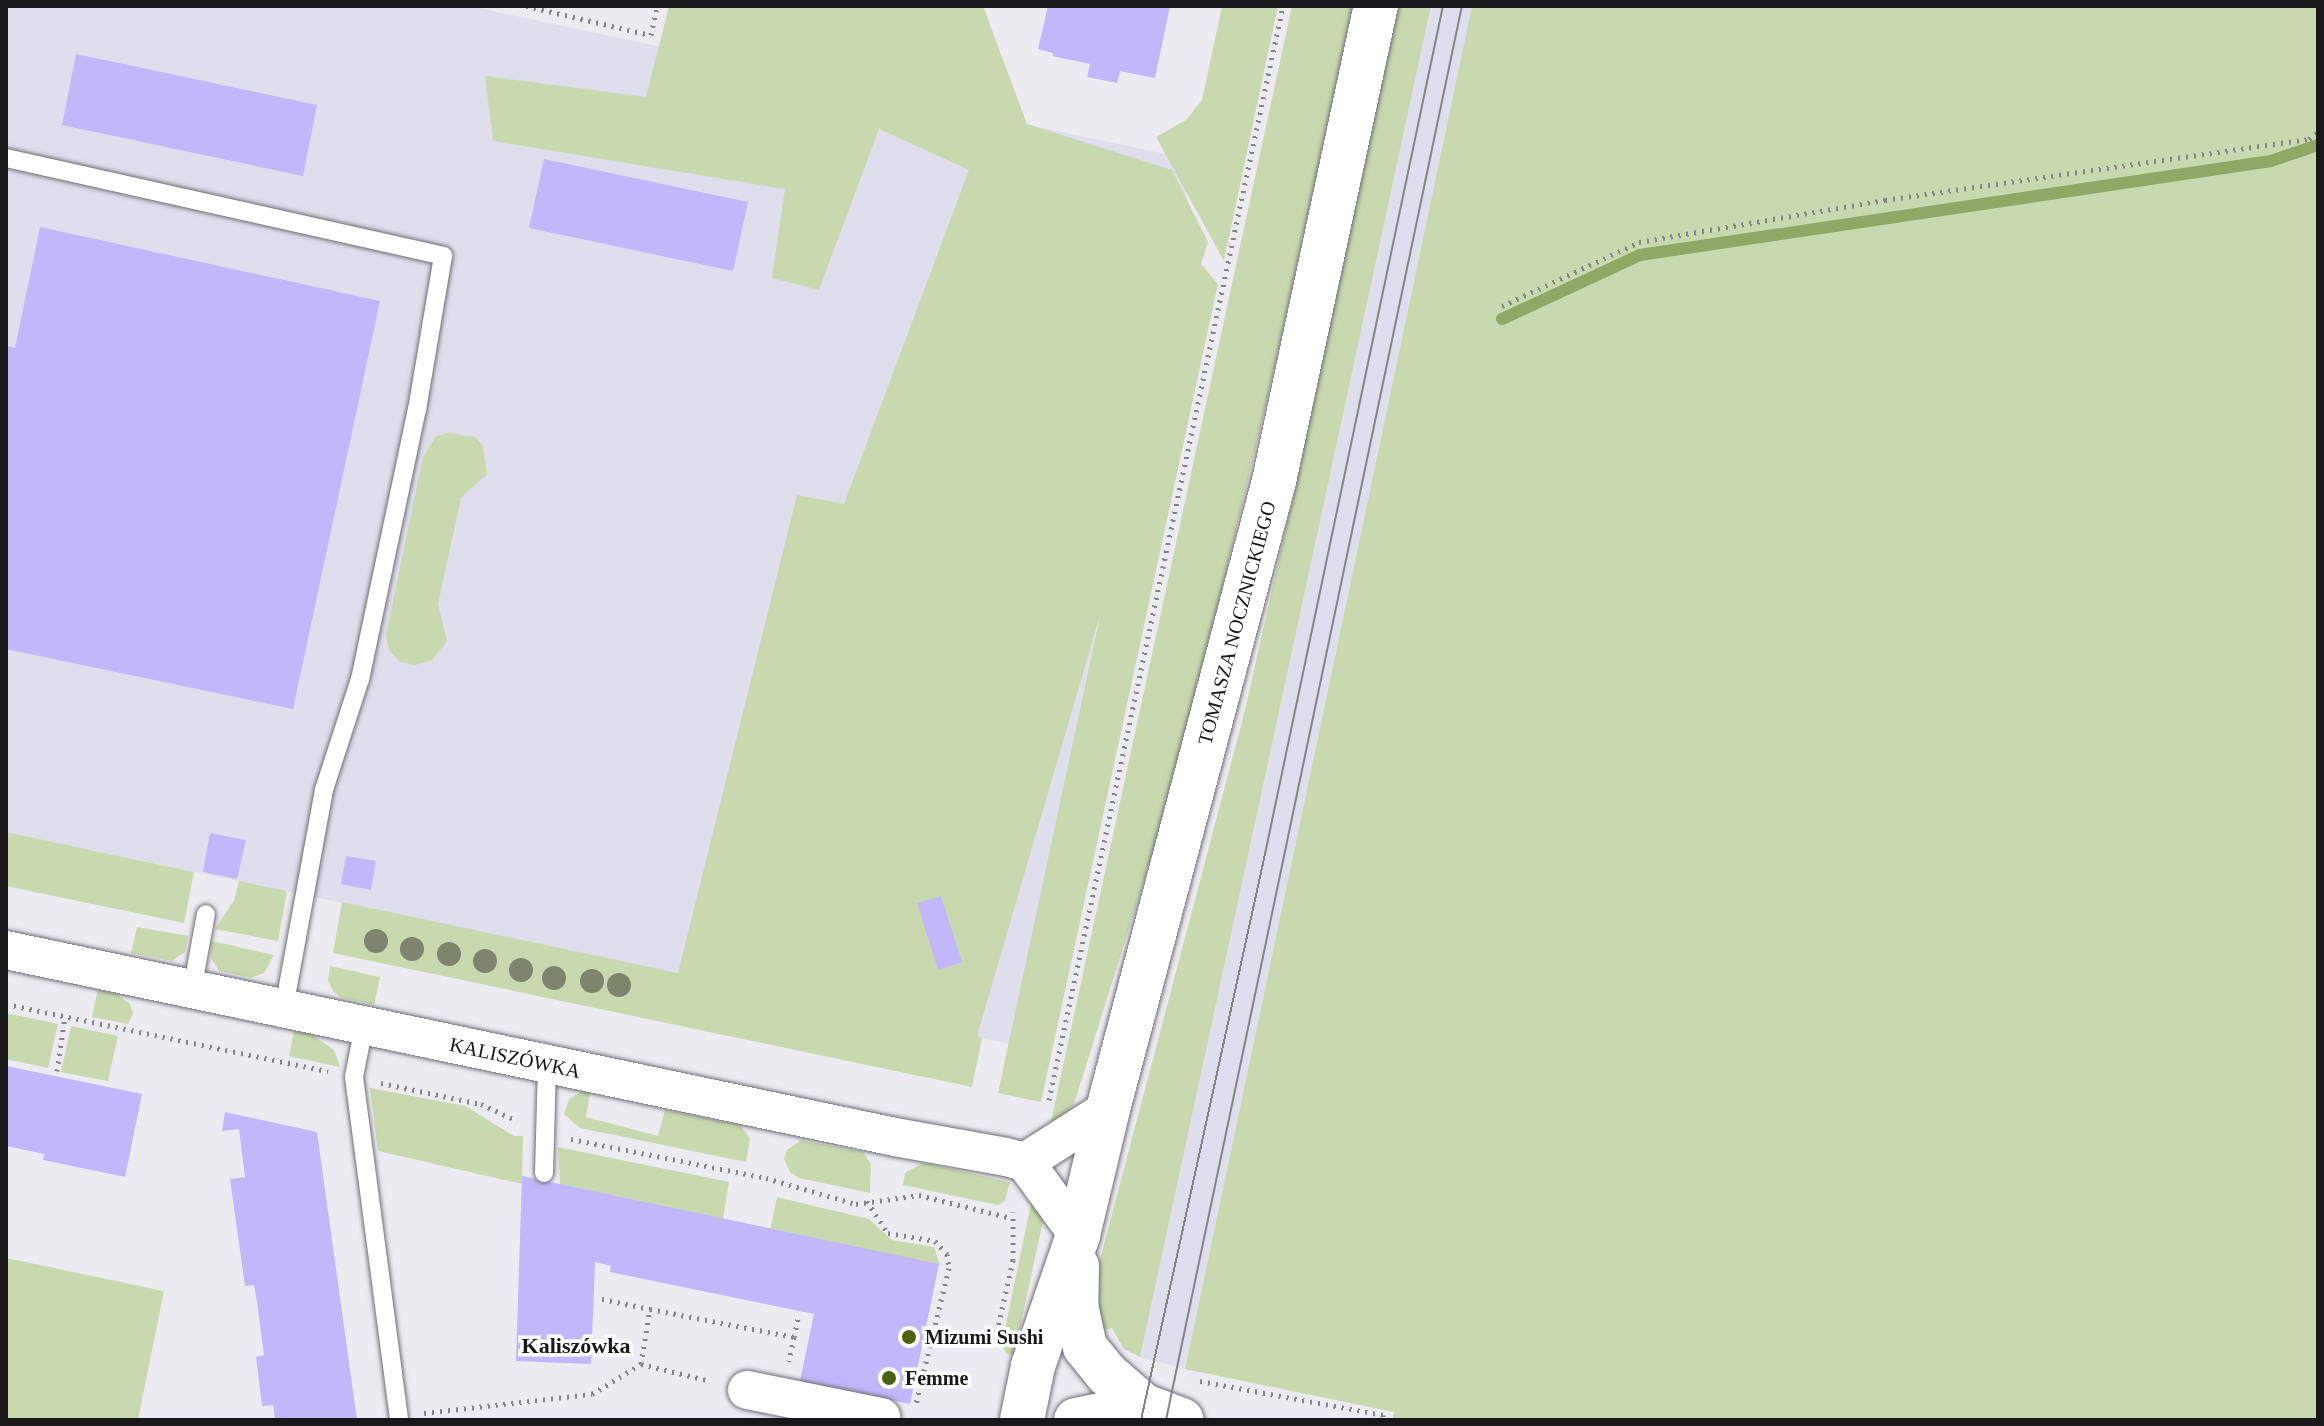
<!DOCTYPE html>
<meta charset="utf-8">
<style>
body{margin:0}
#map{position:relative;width:2324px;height:1426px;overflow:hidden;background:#ecebf2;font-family:"Times New Roman",serif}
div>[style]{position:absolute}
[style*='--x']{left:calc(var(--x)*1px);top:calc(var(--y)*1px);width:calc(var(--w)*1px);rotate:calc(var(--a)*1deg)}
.built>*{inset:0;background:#dfdeec}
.green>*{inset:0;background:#c9d9af}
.stream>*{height:12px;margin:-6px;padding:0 6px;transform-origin:6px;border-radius:6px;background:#90a765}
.building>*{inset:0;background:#c1b7fa}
.path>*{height:5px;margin-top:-2.5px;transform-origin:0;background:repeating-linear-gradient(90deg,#848388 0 2px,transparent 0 8px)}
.roads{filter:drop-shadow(0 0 2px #6e6e74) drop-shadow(0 0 2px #6e6e74)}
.lane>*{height:18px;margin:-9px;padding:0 9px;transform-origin:9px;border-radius:9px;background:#fff}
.street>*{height:38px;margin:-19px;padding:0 19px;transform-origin:19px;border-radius:19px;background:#fff}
.secondary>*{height:44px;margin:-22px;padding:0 22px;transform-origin:22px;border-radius:22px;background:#fff}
.tram>*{height:2px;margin:-1px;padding:0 1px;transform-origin:1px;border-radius:1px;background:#848388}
.trees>*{width:24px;height:24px;margin:-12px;border-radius:50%;background:#7d856d}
.dots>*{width:22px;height:22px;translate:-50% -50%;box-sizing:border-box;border:4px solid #fff;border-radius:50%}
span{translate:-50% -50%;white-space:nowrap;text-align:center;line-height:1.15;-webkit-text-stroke:7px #fff;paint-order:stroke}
.street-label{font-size:20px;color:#18181a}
.poi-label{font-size:20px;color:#18181a;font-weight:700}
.left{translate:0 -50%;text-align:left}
.neighbourhood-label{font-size:22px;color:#18181a;font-weight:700}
.frame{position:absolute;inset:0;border:8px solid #18181a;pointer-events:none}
</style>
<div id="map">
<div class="built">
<div style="clip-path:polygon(6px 6px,469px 6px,1194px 160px,1010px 1044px,6px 832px)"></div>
<div style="clip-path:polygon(1431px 6px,1472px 6px,1185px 1369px,1140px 1357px)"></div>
</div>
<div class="green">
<div style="clip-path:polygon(669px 6px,983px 6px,1027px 124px,1172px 170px,1208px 242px,1201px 264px,1218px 284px,1041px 1102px,998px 1093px,1100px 615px,977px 1036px,982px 1038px,972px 1087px,333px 953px,342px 902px,678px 973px,797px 495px,844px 504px,969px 170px,879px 129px,819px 290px,772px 278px,785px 189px,493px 141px,485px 76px,646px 97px)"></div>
<div style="clip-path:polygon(1222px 6px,1278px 6px,1224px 261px,1156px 137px,1186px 120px,1202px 100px)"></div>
<div style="clip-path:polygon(1292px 6px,1353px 6px,1275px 366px,1180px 766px,1074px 1104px,1049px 1131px)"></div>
<div style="clip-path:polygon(1393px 6px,1431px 6px,1140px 1357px,1124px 1349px,1112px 1328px,1103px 1331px,1098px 1312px,1096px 1275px,1245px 710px,1300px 466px)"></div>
<div style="clip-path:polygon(1472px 6px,2318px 6px,2318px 1420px,1392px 1420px,1394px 1412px,1185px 1369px)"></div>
<div style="clip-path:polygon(448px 433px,475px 437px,483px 446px,487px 474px,461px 498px,438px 604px,447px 641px,432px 660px,415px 665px,400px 662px,389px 650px,386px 635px,423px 457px,436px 436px)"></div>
<div style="clip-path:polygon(6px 832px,194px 872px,184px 923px,6px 886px)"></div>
<div style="clip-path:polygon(239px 881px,287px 891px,278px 941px,215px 929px,234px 900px)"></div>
<div style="clip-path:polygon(137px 927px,188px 936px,185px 952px,172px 961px,131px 953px)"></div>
<div style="clip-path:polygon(212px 941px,274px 955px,264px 973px,251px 978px,219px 971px,211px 958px)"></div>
<div style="clip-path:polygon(330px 966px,380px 977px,374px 1005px,340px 997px,334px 992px,328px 981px)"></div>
<div style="clip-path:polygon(98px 989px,116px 994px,130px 1004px,133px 1014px,128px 1024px,92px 1017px)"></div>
<div style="clip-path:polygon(6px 1013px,58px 1024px,48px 1068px,6px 1059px)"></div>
<div style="clip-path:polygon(71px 1026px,118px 1036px,108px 1081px,61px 1072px)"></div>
<div style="clip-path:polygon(294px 1031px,311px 1034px,324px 1043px,334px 1050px,340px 1067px,289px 1056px)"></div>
<div style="clip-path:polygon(370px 1088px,465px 1106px,514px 1136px,523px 1136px,522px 1184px,378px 1151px)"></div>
<div style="clip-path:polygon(581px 1092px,590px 1093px,586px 1117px,658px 1136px,665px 1110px,740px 1125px,750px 1138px,746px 1162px,580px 1128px,564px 1114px,569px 1099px)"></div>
<div style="clip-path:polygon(801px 1140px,863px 1152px,871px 1164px,870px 1193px,799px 1178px,790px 1172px,784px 1159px,787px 1150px)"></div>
<div style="clip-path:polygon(558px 1147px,729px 1182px,723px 1219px,560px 1184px)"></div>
<div style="clip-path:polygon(923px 1163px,1010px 1182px,1005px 1201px,998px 1205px,903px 1185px,905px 1173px)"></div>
<div style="clip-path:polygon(777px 1197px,869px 1219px,892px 1240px,934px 1247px,940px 1265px,770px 1230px)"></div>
<div style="clip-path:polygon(1032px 1199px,1042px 1212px,1043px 1221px,1014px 1355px,1006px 1354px,1002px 1343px)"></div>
<div style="clip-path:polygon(6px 1258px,164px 1291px,138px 1420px,6px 1420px)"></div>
</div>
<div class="stream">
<div style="--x:1502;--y:319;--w:152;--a:-24.9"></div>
<div style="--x:1640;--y:255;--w:638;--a:-8.47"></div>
<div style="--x:2271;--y:161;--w:50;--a:-18.8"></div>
</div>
<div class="building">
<div style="clip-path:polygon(1048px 6px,1170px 6px,1155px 78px,1120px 71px,1117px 83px,1087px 77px,1090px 64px,1052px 56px,1053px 53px,1038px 49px)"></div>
<div style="clip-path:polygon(76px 54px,317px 105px,303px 176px,62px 125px)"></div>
<div style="clip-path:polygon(544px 159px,748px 202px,733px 271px,529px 228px)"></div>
<div style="clip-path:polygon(40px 227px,380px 301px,293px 709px,6px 649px,6px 346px,15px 348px)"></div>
<div style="clip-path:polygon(210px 833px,246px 840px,237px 879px,203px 872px)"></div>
<div style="clip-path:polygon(346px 856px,376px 861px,371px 890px,341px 884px)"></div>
<div style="clip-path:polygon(941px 896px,962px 962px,938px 970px,917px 903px)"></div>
<div style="clip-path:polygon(6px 1066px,142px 1094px,125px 1177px,43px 1160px,44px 1154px,6px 1146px)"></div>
<div style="clip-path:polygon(225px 1112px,317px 1132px,357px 1420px,275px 1420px,273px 1405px,262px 1406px,256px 1357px,264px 1355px,257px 1302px,254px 1285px,245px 1286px,230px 1179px,245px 1177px,239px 1129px,222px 1131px)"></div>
<div style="clip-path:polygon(522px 1176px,939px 1264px,910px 1404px,800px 1381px,814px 1314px,610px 1272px,611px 1266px,595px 1262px,591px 1364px,516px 1361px)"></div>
</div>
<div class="path">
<div style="--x:526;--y:6;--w:128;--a:13.1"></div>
<div style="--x:651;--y:35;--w:30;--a:-78"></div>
<div style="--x:1502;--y:306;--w:151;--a:-25"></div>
<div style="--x:1639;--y:242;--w:250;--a:-9.7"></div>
<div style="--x:1885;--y:200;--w:428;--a:-8.2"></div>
<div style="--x:2309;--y:139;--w:11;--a:-38"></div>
<div style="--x:6;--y:1004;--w:329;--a:11.8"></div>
<div style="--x:57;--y:1071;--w:56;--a:-81.7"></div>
<div style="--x:381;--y:1083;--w:102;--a:11.9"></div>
<div style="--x:481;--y:1104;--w:40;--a:25"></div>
<div style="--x:1049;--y:1100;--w:1119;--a:-77.93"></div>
<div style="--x:571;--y:1139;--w:199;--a:11.3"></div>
<div style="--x:766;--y:1178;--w:94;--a:16.1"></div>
<div style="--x:856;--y:1204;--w:64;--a:-8.1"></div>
<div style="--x:919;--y:1195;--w:95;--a:14"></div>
<div style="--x:867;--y:1201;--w:38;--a:57"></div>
<div style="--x:888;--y:1233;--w:48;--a:9.7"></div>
<div style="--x:935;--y:1241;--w:18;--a:47"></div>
<div style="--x:947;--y:1254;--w:14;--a:82"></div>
<div style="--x:949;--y:1268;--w:139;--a:103.7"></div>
<div style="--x:602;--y:1299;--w:49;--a:11.8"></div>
<div style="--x:794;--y:1337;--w:19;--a:-78"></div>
<div style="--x:995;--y:1340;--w:82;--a:-77.3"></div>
<div style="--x:1013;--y:1260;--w:48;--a:-90"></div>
<div style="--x:641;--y:1364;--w:56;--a:-80.7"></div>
<div style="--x:650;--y:1309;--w:147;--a:11"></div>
<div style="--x:794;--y:1337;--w:25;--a:102"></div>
<div style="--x:1200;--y:1381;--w:186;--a:10.5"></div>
<div style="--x:1383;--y:1415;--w:5;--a:90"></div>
<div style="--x:424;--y:1413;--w:169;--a:-6.5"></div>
<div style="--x:592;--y:1394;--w:57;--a:-31.5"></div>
<div style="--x:641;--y:1364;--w:71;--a:13.8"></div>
</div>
<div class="roads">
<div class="lane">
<div style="--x:6;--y:158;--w:448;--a:12.6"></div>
<div style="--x:443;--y:256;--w:155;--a:99.6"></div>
<div style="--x:417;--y:409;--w:276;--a:101.9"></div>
<div style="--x:360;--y:679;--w:117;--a:108"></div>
<div style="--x:324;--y:790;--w:223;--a:100.4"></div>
<div style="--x:192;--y:990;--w:77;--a:-79.6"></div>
<div style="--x:364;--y:1026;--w:52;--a:101.1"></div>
<div style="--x:354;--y:1077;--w:346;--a:82.5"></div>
<div style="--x:544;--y:1173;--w:109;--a:-88.4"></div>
</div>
<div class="street">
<div style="--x:6;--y:950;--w:908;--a:11.88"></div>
<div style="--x:895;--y:1137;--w:113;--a:10.2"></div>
<div style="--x:1006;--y:1157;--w:20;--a:15"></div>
<div style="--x:1025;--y:1162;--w:90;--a:54"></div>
<div style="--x:1025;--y:1162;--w:98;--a:-32.6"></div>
<div style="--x:747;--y:1390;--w:137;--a:11.4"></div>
</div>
<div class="secondary">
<div style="--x:1077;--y:1266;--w:39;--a:91"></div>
<div style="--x:1076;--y:1305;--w:43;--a:77.9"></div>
<div style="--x:1085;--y:1347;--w:35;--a:51"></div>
<div style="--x:1107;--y:1374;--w:49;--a:40.9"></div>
<div style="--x:1022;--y:1420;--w:55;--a:-78.5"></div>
<div style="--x:1033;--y:1366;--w:139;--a:-71"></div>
<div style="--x:1078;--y:1235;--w:130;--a:-76.6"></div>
<div style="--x:1108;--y:1109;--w:650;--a:-75.19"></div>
<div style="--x:1274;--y:481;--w:486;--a:-77.9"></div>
<div style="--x:1076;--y:1420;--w:69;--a:-11.6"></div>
<div style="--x:1144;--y:1406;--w:40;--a:20.2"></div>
</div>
</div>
<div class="tram">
<div style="--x:1141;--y:1420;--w:579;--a:-77.64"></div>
<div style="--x:1265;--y:854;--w:866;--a:-78.15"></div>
<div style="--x:1166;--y:1420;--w:1445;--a:-78.18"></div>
</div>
<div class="trees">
<div style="left:376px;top:941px"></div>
<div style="left:412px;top:949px"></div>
<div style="left:449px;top:954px"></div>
<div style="left:485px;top:961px"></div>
<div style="left:521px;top:970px"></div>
<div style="left:554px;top:978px"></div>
<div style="left:592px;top:981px"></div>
<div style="left:619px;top:985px"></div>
</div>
<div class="dots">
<div style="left:909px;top:1337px;background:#4a610e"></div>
<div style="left:889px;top:1378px;background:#4a610e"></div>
</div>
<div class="street-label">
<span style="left:1237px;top:623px;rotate:-75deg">TOMASZA NOCZNICKIEGO</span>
<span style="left:515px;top:1058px;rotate:12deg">KALISZÓWKA</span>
</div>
<div class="poi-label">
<span class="left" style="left:925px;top:1337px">Mizumi Sushi</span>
<span class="left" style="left:905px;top:1378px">Femme</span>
</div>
<div class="neighbourhood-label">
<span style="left:576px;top:1346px">Kaliszówka</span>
</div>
<div class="frame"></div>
</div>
